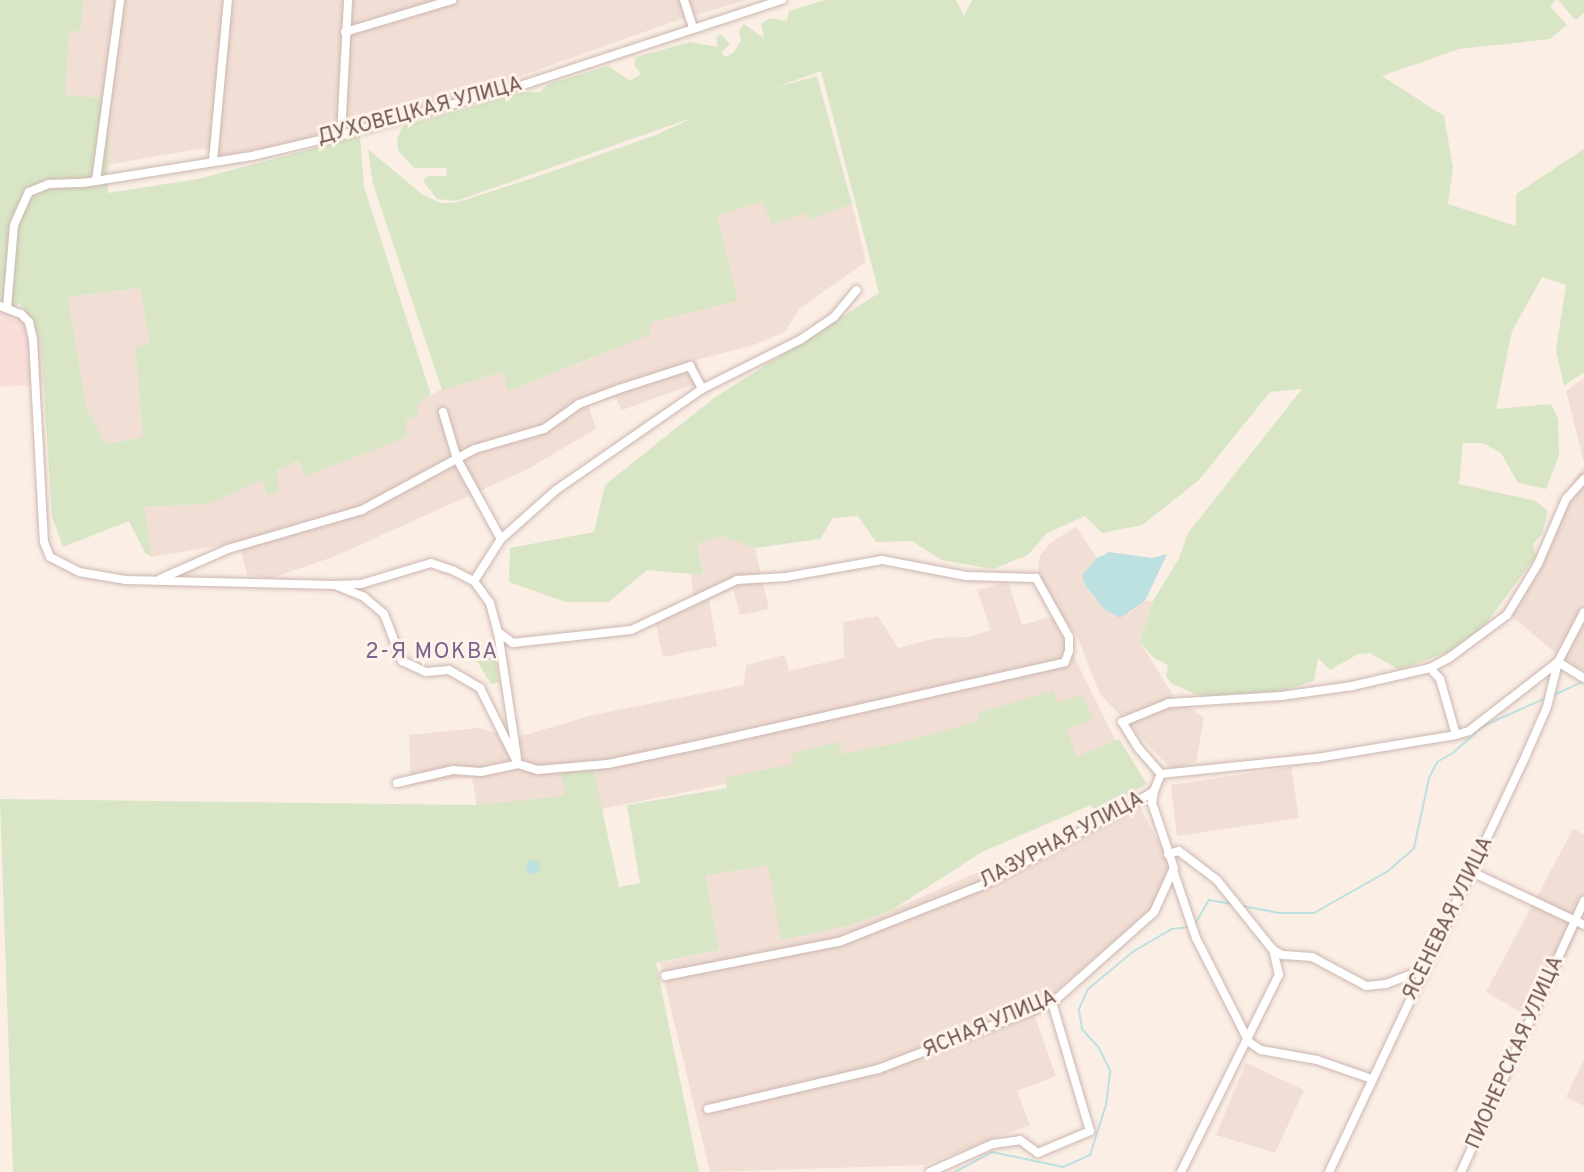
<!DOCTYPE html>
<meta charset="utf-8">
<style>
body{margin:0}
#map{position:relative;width:1584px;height:1172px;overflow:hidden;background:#faeee5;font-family:Overpass,sans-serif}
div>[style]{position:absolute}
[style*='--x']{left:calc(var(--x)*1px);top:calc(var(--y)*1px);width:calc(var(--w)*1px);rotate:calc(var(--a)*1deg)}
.residential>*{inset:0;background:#f1dfd5}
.commercial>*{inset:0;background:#f9deda}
.green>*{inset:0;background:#d8e6c5}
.water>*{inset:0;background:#bce1e0}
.round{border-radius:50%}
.stream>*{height:2px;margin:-1px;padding:0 1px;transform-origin:1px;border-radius:1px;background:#bce1e0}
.roads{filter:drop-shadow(0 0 2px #ccb7b0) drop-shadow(0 0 2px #ccb7b0)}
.street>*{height:8px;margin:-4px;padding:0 4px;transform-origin:4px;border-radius:4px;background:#fff}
span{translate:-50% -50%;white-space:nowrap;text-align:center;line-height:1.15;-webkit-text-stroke:6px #fdf3eb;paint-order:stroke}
.street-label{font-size:20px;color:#70534d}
.quarter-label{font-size:22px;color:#78658c;letter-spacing:1.5px}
</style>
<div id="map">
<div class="residential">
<div style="clip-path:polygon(83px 0,747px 0,675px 21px,453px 100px,335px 133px,220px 157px,203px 148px,107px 165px,109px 98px,65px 95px,69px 32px,81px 31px)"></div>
<div style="clip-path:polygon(762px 201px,772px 225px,804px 213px,808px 220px,852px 204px,866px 262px,800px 308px,785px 332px,751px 346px,696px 360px,703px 381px,622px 410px,615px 397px,588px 405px,596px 429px,526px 470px,333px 557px,271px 578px,247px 575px,239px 542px,152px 557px,144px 507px,209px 504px,262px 480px,279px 492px,277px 470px,300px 461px,306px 476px,330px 466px,406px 420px,417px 404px,438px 391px,504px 372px,509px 390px,593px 358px,652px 322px,738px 301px,717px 216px)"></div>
<div style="clip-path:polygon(140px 288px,151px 345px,135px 347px,143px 437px,106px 444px,86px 407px,68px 297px)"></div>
<div style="clip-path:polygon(1584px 378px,1584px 463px,1566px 391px)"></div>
<div style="clip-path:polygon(1584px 466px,1584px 671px,1554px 652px,1505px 610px,1534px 568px,1556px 525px,1568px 489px)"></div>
<div style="clip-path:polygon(1076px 527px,1097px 558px,1086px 570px,1089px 591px,1104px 609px,1129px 613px,1145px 601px,1153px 601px,1140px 642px,1175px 699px,1204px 717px,1196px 762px,1172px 770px,1100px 694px,1077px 636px,1037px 581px,1040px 555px,1050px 543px)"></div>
<div style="clip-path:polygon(721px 536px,755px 548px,769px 609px,740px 615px,733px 589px,709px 600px,717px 646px,663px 657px,654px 614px,693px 596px,691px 574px,703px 575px,697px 543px)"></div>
<div style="clip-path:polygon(1008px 582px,1022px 625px,1054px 616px,1119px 748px,1065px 772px,962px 736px,587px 812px,479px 819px,472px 777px,411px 785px,409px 735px,479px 728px,496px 733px,501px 742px,593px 715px,744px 685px,746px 665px,785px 655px,789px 671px,844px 658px,843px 622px,878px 616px,898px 648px,936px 638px,969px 637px,991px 630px,977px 590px)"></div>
<div style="clip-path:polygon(1291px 767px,1299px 818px,1177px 836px,1171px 785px)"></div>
<div style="clip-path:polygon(1134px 796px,1172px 867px,1152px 908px,1052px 995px,1035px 1017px,1056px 1076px,1017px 1091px,1030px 1125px,924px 1165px,710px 1172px,660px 963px,719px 950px,706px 876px,768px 865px,782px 939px,849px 926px,892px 910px,1049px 841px)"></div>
<div style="clip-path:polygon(1573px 829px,1584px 834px,1584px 917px,1536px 1021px,1486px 992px)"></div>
<div style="clip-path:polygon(1584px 1059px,1584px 1106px,1566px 1097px)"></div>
<div style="clip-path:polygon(1246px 1063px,1304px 1090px,1275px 1153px,1216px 1135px)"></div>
</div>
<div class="commercial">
<div style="clip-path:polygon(0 301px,20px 308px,35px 323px,41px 343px,43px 385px,0 387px)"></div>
</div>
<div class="green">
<div style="clip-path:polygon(evenodd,0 0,83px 0,81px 31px,69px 32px,65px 95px,109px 98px,108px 193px,198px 179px,360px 136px,364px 187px,431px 395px,417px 404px,418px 416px,406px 420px,407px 437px,306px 476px,299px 461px,277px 470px,279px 492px,267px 495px,262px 480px,209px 504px,144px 507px,152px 557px,145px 553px,129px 521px,63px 547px,52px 516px,41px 343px,35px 323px,19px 303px,14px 307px,0 301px,0 0,140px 288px,150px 344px,135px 347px,143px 437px,106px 444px,86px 407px,68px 297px,140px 288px)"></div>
<div style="clip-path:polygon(825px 0,956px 0,964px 16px,972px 0,1556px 0,1550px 6px,1567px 25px,1550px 39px,1459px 49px,1382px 76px,1444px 116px,1453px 168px,1448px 204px,1516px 226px,1516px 194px,1584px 149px,1584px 372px,1564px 386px,1556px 350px,1566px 285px,1542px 277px,1512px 331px,1496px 409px,1551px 404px,1558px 419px,1559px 455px,1546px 489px,1518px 483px,1501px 453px,1483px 443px,1463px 443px,1459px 484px,1536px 501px,1548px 511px,1542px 534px,1533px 544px,1536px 556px,1485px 625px,1453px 650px,1399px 670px,1370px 653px,1358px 654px,1330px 670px,1318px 658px,1314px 681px,1276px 693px,1220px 699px,1195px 694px,1171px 683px,1166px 676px,1168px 665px,1153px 657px,1140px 642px,1153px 601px,1179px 558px,1188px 533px,1302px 389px,1270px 392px,1199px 480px,1142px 525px,1102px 533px,1085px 516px,1047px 533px,1028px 555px,993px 569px,942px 560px,912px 541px,876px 542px,858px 516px,833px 518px,820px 539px,755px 548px,721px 536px,697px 544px,703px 575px,647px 570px,609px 602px,566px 602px,509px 582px,510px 548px,594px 532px,605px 485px,714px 398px,879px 293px,821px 71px,774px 88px,817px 76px,852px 204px,808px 220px,804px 213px,772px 225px,762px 201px,717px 216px,738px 301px,652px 322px,649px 335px,508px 391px,503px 372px,442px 390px,373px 184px,368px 149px,423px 195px,441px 203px,455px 203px,530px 179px,656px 135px,694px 117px,456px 201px,437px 199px,423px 181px,427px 176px,447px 176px,446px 168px,414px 168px,398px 150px,397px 139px,403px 126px,523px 92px,540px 92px,548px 84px,608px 66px,630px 81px,641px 74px,634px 65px,636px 57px,690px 42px,718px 47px,716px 38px,721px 34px,730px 45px,721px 52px,725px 57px,734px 52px,741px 40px,739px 30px,744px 24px,764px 38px,761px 24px,770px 18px,787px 21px,789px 11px)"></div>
<div style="clip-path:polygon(1558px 0,1584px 0,1584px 13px,1575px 20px)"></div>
<div style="clip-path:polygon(494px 648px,499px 682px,491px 684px,474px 656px)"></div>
<div style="clip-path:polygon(1053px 691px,1058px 703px,1082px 694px,1093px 719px,1067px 729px,1076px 757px,1119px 739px,1147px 784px,1096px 811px,1091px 805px,982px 852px,892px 910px,848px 926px,781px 940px,768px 865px,706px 876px,719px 950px,656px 963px,699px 1172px,13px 1172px,0 799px,475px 805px,564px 796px,562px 772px,593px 768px,619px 887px,640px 883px,627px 805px,727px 788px,725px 778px,794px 764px,792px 753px,839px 742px,842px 754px,899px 743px,979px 721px,978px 713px)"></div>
</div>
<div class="water">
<div style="clip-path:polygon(1109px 552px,1152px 558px,1167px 554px,1145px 601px,1120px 618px,1104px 609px,1085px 585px,1082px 575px,1097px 558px)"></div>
<div class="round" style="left:526px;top:860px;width:14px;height:14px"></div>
</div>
<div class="stream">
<div style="--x:1554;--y:695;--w:33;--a:-25"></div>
<div style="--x:1243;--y:906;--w:36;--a:11"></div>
<div style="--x:1278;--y:913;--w:36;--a:0"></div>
<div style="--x:1314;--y:913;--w:85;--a:-29.6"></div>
<div style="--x:1388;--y:871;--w:35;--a:-41"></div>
<div style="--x:1414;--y:848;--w:72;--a:-77.9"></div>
<div style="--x:1429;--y:778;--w:18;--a:-63"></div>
<div style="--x:1437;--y:762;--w:20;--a:-30"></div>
<div style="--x:1454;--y:752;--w:39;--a:-42"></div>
<div style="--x:1483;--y:726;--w:69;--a:-24"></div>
<div style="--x:1195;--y:924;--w:28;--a:-60"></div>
<div style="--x:1209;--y:900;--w:22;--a:10"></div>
<div style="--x:955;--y:1172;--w:42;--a:-28.4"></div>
<div style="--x:992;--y:1152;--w:73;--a:11.9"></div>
<div style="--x:1063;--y:1167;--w:30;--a:-24"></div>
<div style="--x:1090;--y:1155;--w:52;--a:-72.3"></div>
<div style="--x:1106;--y:1105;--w:35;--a:-83"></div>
<div style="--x:1110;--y:1070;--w:25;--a:-117"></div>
<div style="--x:1099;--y:1048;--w:25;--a:-132"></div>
<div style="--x:1082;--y:1029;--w:20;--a:-99"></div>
<div style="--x:1079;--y:1009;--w:22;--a:-66"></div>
<div style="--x:1088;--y:989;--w:60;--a:-39.6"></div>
<div style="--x:1134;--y:951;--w:44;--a:-30.1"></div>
<div style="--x:1172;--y:929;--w:18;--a:-6"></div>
</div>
<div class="roads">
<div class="street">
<div style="--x:684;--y:0;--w:29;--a:72"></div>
<div style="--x:345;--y:32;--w:112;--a:-16.7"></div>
<div style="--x:341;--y:135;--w:135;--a:-87"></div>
<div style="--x:213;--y:161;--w:162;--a:-84.7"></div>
<div style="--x:96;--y:181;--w:183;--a:-82.4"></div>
<div style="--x:0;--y:306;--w:22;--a:21"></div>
<div style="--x:21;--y:314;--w:11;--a:45"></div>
<div style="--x:29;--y:322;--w:18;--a:77"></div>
<div style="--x:33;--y:340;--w:202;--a:86.9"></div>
<div style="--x:44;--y:542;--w:16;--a:68"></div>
<div style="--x:50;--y:557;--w:33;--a:27"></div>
<div style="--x:79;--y:572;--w:48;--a:9.7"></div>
<div style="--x:126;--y:580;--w:209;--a:1.4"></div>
<div style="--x:335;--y:585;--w:26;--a:-2"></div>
<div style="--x:361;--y:584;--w:73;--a:-16.7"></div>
<div style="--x:431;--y:563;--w:24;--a:19"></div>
<div style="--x:454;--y:571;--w:22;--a:27"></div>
<div style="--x:474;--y:581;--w:27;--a:54"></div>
<div style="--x:490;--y:603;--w:30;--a:75"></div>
<div style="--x:498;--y:632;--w:127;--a:81.4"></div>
<div style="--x:7;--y:308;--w:83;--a:-85.2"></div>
<div style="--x:14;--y:225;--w:36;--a:-66"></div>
<div style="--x:29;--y:192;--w:22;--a:-22"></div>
<div style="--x:49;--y:184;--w:34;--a:-2"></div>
<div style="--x:83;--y:183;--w:171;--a:-9.1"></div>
<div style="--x:252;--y:156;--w:91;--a:-13.3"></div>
<div style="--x:341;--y:135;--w:189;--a:-15.4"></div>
<div style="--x:523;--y:85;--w:273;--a:-18.2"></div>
<div style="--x:443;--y:412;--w:49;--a:73.4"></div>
<div style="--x:457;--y:459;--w:91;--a:61.2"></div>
<div style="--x:160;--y:579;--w:74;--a:-23.8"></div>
<div style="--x:228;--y:549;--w:140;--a:-16.2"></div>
<div style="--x:362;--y:510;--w:128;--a:-28.4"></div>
<div style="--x:475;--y:449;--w:72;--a:-16.2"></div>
<div style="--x:544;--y:429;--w:43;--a:-35.5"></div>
<div style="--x:579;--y:404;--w:43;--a:-20.6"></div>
<div style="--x:619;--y:389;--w:75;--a:-17.9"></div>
<div style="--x:690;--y:366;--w:26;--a:62"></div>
<div style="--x:474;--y:581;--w:50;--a:-57.3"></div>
<div style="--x:501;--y:539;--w:74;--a:-41.7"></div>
<div style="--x:556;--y:490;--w:178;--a:-34.7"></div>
<div style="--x:702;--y:389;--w:110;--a:-26.6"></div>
<div style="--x:800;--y:340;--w:41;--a:-34.1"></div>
<div style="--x:834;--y:317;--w:35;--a:-50"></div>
<div style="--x:335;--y:585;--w:31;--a:22"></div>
<div style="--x:364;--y:597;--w:26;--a:40"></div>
<div style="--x:384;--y:614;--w:50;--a:69"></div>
<div style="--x:402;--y:661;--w:26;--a:25"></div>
<div style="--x:426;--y:672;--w:23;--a:-5"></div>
<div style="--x:449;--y:670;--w:36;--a:30"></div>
<div style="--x:480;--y:688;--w:85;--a:63.4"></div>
<div style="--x:518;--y:764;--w:21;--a:17"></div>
<div style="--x:538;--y:770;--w:70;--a:-4.9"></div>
<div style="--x:608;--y:764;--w:92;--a:-11.9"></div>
<div style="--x:698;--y:745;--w:376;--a:-12.7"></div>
<div style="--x:1065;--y:662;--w:12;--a:-70"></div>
<div style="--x:1069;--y:651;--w:14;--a:-90"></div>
<div style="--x:1069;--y:637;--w:68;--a:-119.2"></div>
<div style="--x:1036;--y:578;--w:70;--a:-178.4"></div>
<div style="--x:966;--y:576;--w:86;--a:-169.2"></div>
<div style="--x:882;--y:560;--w:97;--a:170"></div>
<div style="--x:786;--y:577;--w:49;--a:176.5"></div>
<div style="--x:737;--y:580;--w:117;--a:154.7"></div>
<div style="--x:631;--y:630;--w:119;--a:173.7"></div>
<div style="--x:513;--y:643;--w:19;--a:-144"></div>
<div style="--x:1456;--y:735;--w:14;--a:-17"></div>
<div style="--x:1469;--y:731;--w:113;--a:-37.8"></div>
<div style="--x:1558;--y:662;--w:31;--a:32"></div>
<div style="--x:1161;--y:774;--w:33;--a:-131"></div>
<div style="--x:1139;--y:749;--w:32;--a:-122"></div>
<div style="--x:1122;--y:722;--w:51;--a:-22"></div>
<div style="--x:1169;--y:703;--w:112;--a:-3.6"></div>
<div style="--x:1281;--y:696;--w:72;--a:-8"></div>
<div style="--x:1352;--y:686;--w:80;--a:-13"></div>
<div style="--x:1430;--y:668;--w:21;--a:-28"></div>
<div style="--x:1449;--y:658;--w:72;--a:-36.6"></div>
<div style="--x:1507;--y:615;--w:60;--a:-58.7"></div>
<div style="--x:1538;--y:564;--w:71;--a:-66.7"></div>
<div style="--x:1566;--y:499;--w:27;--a:-48"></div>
<div style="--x:397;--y:783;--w:57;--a:-13.1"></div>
<div style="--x:453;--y:770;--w:28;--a:4"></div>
<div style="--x:481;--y:772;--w:38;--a:-12"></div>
<div style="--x:1168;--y:854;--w:11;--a:-15"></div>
<div style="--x:1179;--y:851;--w:48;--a:37.3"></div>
<div style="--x:1217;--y:880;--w:90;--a:51.3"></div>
<div style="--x:1273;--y:950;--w:11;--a:27"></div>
<div style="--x:1283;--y:955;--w:29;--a:4"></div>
<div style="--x:1312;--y:957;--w:61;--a:28.2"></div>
<div style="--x:1366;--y:986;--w:20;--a:-6"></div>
<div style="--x:1386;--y:984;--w:42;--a:-21"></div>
<div style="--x:1173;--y:870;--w:72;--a:71.3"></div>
<div style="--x:1196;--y:938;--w:117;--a:63"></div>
<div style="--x:1249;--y:1042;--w:14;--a:34"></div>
<div style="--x:1261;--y:1050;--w:57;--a:10.1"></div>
<div style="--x:1317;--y:1060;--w:58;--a:19.1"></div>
<div style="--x:1472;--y:872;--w:124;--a:25.3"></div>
<div style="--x:665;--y:976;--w:177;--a:-11.1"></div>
<div style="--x:839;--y:942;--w:155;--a:-21.6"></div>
<div style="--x:983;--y:885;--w:182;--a:-28.5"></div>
<div style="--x:1143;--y:798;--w:13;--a:-32"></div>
<div style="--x:1154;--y:791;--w:18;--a:-68"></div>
<div style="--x:1161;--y:774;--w:157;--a:-5.9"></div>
<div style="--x:1317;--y:758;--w:141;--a:-9.4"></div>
<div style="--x:1456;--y:735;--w:58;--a:-105.9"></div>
<div style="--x:1440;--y:679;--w:15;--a:-132"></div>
<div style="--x:708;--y:1109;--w:175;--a:-13.2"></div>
<div style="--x:878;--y:1069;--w:186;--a:-20.8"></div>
<div style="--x:1052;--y:1003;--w:137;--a:-41.7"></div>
<div style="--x:1154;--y:912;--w:48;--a:-65.6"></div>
<div style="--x:1174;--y:868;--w:69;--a:-108.7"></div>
<div style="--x:1152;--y:803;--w:12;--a:-81"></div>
<div style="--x:930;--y:1172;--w:69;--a:-24"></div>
<div style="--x:993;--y:1144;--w:27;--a:-8"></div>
<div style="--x:1020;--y:1140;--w:22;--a:36"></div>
<div style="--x:1038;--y:1153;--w:56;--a:-22.9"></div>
<div style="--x:1090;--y:1131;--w:134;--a:-106.5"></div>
<div style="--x:1181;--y:1172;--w:220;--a:-63.6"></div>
<div style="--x:1279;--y:975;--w:26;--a:-103"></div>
<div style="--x:1329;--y:1172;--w:461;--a:-64.7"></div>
<div style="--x:1526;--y:755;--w:52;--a:-66.4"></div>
<div style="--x:1547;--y:707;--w:46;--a:-76.3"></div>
<div style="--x:1558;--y:662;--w:56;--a:-62.5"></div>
<div style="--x:1461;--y:1172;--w:298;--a:-65.6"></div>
</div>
</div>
<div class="street-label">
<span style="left:420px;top:112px;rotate:-15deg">ДУХОВЕЦКАЯ УЛИЦА</span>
<span style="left:1062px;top:841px;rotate:-28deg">ЛАЗУРНАЯ УЛИЦА</span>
<span style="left:1449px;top:919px;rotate:-64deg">ЯСЕНЕВАЯ УЛИЦА</span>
<span style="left:990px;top:1025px;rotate:-23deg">ЯСНАЯ УЛИЦА</span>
<span style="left:1516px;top:1053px;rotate:-66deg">ПИОНЕРСКАЯ УЛИЦА</span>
</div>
<div class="quarter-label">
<span style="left:432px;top:653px">2-Я МОКВА</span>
</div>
</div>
